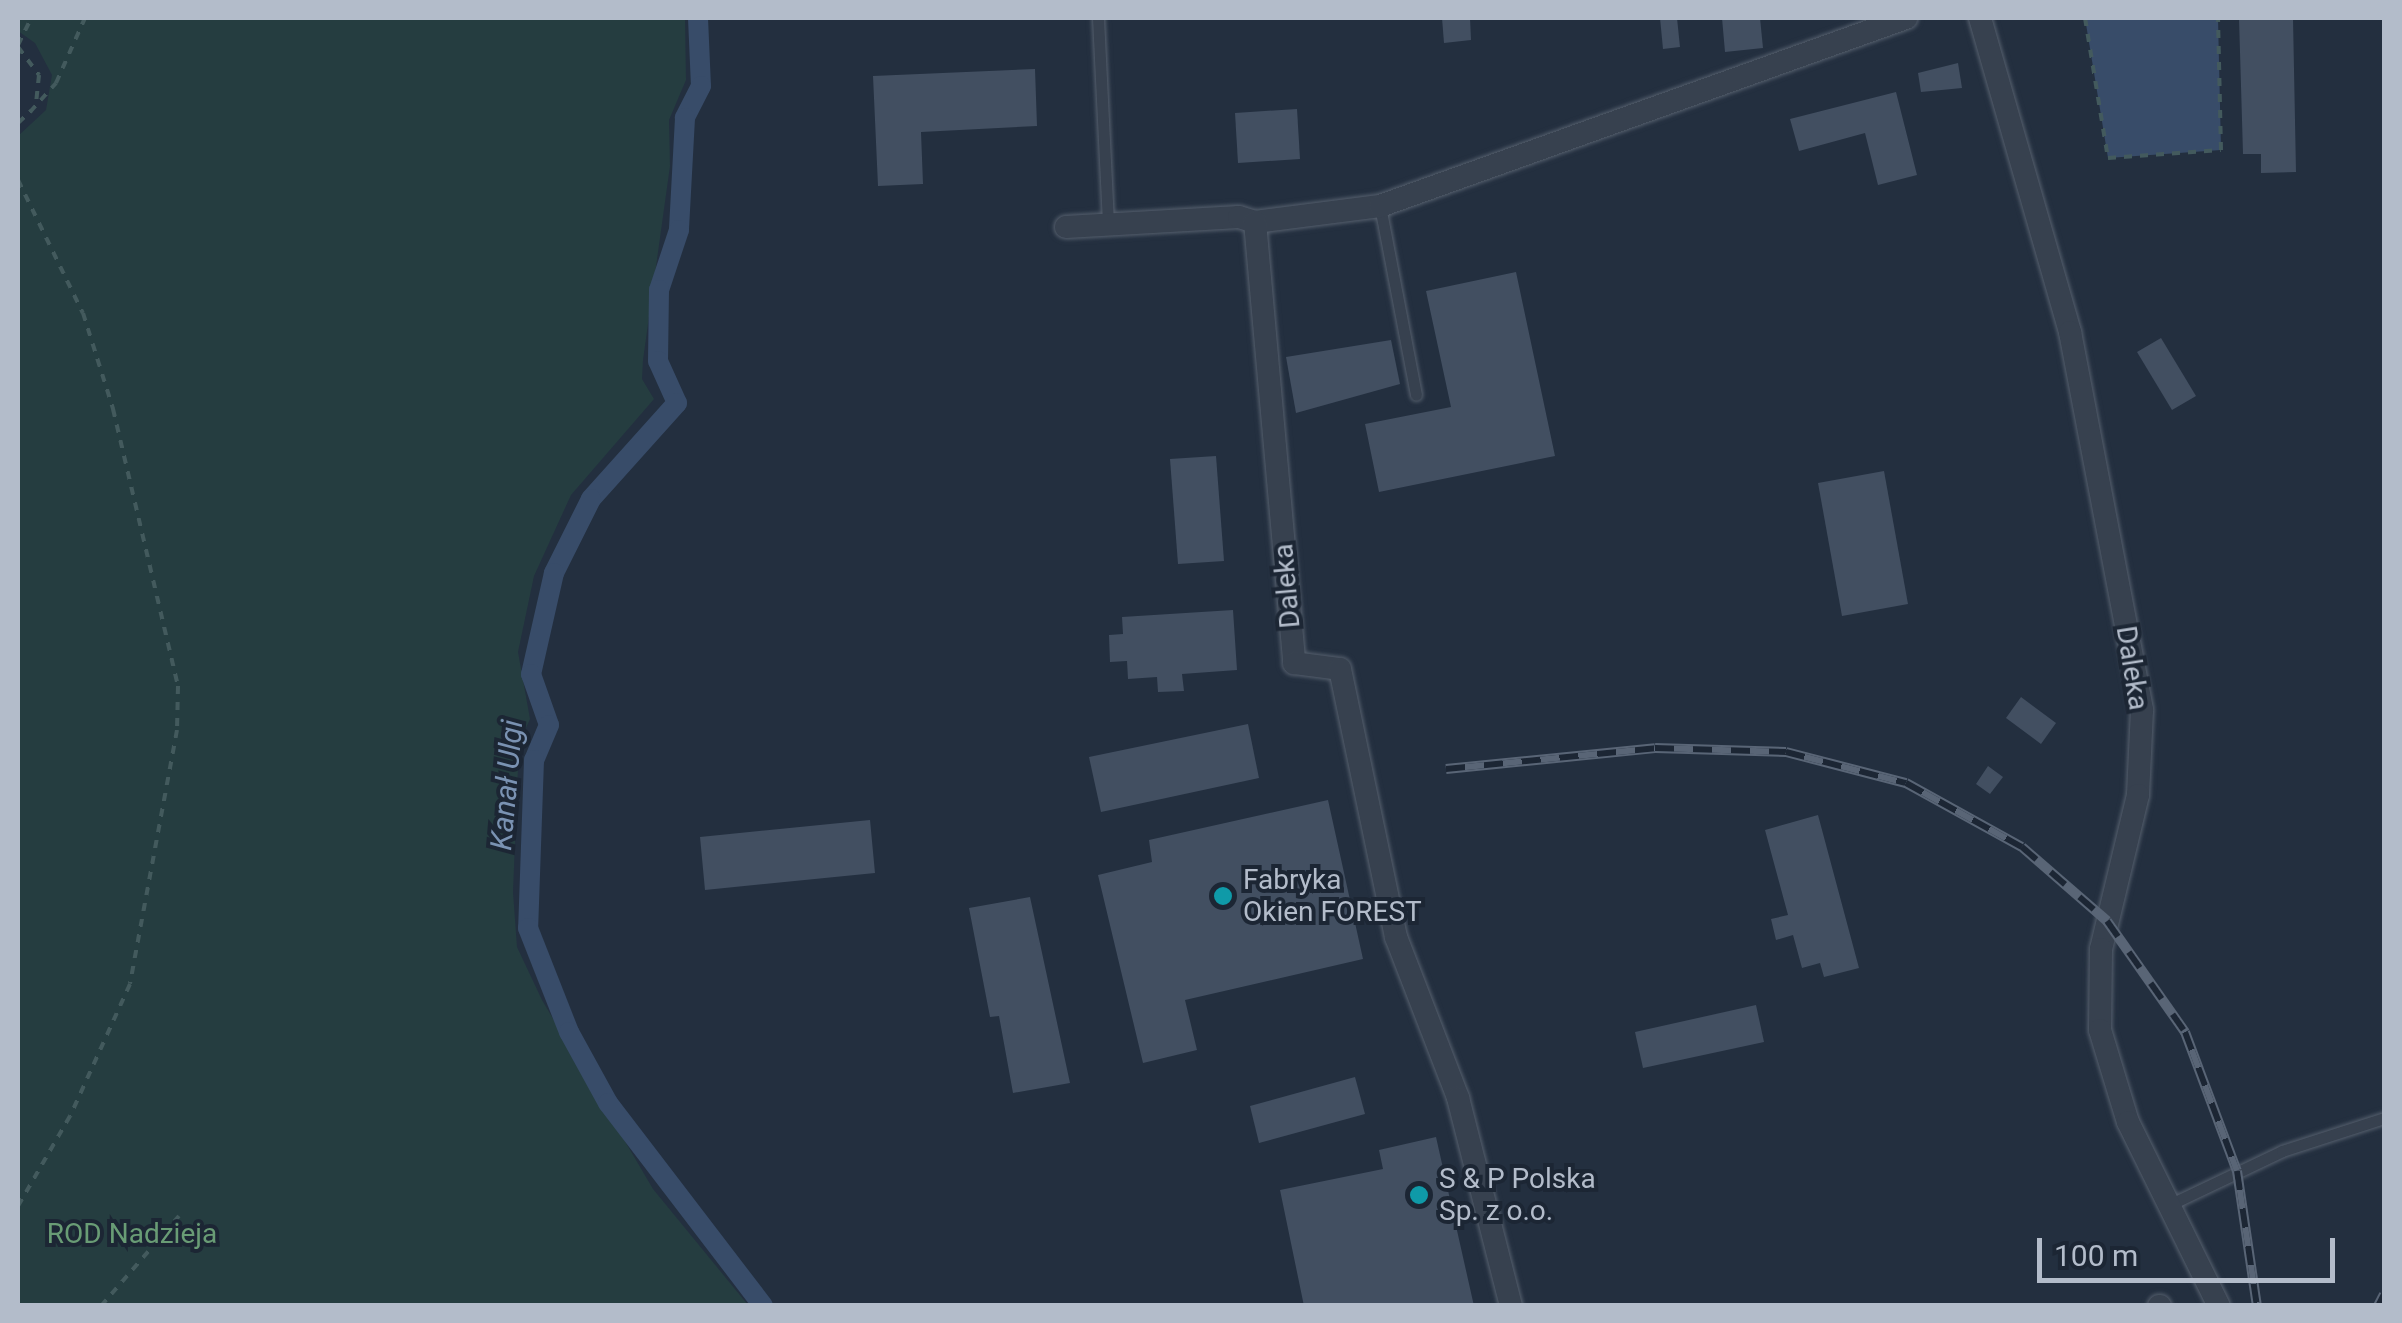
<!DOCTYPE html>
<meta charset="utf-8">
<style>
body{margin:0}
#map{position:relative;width:2402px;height:1323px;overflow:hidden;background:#232f3f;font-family:Roboto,sans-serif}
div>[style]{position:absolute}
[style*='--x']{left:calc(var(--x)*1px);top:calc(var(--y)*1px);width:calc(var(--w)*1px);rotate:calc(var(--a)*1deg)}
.green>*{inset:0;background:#253d40}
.water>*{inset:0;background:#384c69}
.canal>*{height:20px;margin:-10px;padding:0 10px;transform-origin:10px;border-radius:10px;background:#384c69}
.building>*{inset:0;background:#424f61}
.path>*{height:4px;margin-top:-2px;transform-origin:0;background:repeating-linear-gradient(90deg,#435a5d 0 8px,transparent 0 16px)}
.roads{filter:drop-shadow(0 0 2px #555f6d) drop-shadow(0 0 2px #555f6d)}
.lane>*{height:11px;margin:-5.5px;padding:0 5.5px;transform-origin:5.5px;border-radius:5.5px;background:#37414f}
.street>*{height:22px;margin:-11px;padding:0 11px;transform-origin:11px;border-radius:11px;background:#37414f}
.rail>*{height:10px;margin-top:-5px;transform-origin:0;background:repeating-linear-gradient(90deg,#1c2634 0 19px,#596576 0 38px);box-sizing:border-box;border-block:2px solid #596576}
.dots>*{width:28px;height:28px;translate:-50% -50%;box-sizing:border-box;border:5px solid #1c2634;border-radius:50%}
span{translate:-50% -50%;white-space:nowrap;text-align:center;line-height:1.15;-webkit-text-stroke:8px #1c2634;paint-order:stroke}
.street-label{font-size:28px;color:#b3bcca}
.poi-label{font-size:28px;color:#b3bcca}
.left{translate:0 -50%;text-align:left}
.park-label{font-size:28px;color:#699c75}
.water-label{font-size:30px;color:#7a92b2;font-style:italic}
.frame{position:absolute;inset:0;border:20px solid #b3bcca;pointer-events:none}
.scale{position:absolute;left:2037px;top:1238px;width:298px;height:45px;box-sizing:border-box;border:5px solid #b3bcca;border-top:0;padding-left:12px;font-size:30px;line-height:35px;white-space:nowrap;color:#b3bcca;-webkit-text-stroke:8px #1c2634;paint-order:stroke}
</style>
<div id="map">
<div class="green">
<div style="clip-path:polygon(18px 18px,685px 18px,686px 80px,669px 120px,670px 166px,643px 360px,642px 379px,654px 399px,571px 495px,534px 576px,518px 652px,530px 719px,519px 743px,513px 892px,517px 947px,542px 1000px,653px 1189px,748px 1305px,18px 1305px,18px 136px,46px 110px,52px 75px,35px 43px,18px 31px)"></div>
</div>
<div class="water">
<div style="clip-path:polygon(2085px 18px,2218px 18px,2221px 150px,2108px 158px)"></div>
</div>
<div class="canal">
<div style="--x:698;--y:18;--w:68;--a:87.5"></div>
<div style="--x:701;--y:86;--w:36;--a:117"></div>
<div style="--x:685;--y:118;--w:112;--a:93.1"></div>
<div style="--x:679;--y:230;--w:63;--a:108.4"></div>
<div style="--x:659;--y:290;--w:71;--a:90.8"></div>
<div style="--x:658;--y:361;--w:46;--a:65.7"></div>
<div style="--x:677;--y:403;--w:129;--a:131.9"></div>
<div style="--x:591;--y:499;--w:83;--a:116.6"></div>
<div style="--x:554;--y:573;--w:104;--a:102.8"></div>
<div style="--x:531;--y:674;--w:54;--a:70.6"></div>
<div style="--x:549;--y:725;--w:38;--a:113"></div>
<div style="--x:534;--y:760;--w:168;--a:92"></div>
<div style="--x:528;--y:928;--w:112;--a:68.5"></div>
<div style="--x:569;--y:1032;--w:81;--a:61.2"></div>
<div style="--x:608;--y:1103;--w:255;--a:52.6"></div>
</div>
<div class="building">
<div style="clip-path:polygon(1442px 18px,1470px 18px,1471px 40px,1444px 43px)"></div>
<div style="clip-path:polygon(1660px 18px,1677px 18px,1680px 47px,1663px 49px)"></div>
<div style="clip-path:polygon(1722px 18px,1760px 18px,1763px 48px,1725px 52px)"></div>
<div style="clip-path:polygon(2239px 18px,2293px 18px,2296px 172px,2261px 173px,2261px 154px,2243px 154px)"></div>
<div style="clip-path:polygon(1958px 63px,1962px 88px,1921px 92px,1918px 73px)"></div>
<div style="clip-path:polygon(1035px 69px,1037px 126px,921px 132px,923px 184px,878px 186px,873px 76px)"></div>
<div style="clip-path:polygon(1896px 92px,1917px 175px,1878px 185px,1865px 133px,1799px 151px,1790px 119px)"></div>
<div style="clip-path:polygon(1297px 109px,1300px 159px,1238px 163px,1235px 113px)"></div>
<div style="clip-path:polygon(1516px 272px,1555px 456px,1379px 492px,1365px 424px,1451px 407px,1426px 291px)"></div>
<div style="clip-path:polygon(2161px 338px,2196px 396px,2172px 410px,2137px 352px)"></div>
<div style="clip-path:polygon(1391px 340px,1400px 384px,1296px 413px,1286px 357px)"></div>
<div style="clip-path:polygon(1216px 456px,1224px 561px,1178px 564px,1170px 459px)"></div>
<div style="clip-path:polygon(1884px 471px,1908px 604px,1842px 616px,1818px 483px)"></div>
<div style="clip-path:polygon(1233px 610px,1237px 670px,1182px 674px,1184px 691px,1158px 692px,1157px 677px,1128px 679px,1127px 661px,1110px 662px,1109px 635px,1123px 634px,1122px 617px)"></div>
<div style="clip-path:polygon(2021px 697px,2056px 723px,2041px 744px,2006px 718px)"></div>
<div style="clip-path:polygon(1248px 724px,1259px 778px,1101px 812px,1089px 757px)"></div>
<div style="clip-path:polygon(1988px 766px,2003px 777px,1990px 794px,1976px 784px)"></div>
<div style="clip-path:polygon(1328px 800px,1363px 959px,1185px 1000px,1197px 1050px,1143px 1063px,1098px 875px,1152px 862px,1149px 840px)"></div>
<div style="clip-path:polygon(1818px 815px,1859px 968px,1824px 977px,1820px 963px,1802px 968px,1793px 935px,1776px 940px,1771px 919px,1788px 915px,1765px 830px)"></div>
<div style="clip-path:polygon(870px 820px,875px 873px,705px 890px,700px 837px)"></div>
<div style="clip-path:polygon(1030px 897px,1070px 1083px,1013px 1093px,999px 1016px,990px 1017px,969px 908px)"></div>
<div style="clip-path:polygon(1756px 1005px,1764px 1042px,1643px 1068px,1635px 1032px)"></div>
<div style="clip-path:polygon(1355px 1077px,1365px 1114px,1259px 1143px,1250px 1106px)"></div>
<div style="clip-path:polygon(1436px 1137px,1474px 1306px,1304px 1306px,1280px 1190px,1383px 1169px,1379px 1150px)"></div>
</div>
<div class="path">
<div style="--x:2085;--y:18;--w:142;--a:80.7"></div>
<div style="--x:2108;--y:158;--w:113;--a:-4"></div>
<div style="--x:2221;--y:150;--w:132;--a:-91.3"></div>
<div style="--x:18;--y:45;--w:30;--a:-64"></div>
<div style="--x:18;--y:47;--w:35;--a:53"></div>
<div style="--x:39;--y:75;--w:28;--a:96"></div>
<div style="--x:30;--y:112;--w:39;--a:-48"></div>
<div style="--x:56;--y:83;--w:71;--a:-66"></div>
<div style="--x:18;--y:123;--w:18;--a:-43"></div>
<div style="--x:18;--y:180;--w:148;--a:64"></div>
<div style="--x:83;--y:313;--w:101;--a:72.6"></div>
<div style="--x:113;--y:409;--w:285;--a:76.8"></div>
<div style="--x:178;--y:686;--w:44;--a:91.3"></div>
<div style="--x:177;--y:730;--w:258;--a:100.5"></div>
<div style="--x:130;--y:984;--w:145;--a:114.4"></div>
<div style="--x:70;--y:1116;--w:104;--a:120"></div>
<div style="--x:101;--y:1306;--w:119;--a:-49.1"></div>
</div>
<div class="roads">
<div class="lane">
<div style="--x:1098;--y:18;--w:206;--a:87.2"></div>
<div style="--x:1380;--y:206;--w:192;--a:79.2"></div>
<div style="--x:2169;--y:1205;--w:125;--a:-25.5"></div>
<div style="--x:2282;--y:1151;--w:107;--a:-17.9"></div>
</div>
<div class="street">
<div style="--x:1980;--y:18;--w:327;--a:74"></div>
<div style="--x:2070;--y:332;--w:385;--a:79.2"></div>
<div style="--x:2142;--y:710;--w:85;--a:92.7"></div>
<div style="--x:2138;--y:795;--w:158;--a:103.5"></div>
<div style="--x:2101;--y:949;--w:81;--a:90.7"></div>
<div style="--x:2100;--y:1030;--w:96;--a:73.1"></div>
<div style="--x:2128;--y:1122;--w:205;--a:63.7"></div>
<div style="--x:1255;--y:222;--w:126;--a:-7.3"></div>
<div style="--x:1380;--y:206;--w:559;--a:-19.67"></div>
<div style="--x:1066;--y:227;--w:173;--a:-3.3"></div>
<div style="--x:1239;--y:217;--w:17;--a:17"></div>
<div style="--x:1255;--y:222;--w:443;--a:84.9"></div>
<div style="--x:1294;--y:663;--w:46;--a:7.4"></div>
<div style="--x:1340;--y:669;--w:274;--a:78.2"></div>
<div style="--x:1396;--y:937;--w:173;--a:68.9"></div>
<div style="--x:1458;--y:1098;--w:215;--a:75.7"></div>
<div style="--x:2159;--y:1306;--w:1;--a:0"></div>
</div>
</div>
<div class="rail">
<div style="--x:1446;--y:769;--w:210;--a:-5.7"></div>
<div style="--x:1655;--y:748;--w:131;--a:1.7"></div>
<div style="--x:1786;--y:752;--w:124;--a:14.5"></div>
<div style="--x:1906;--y:783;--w:132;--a:28.9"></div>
<div style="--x:2022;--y:847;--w:113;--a:41"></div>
<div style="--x:2107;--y:921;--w:136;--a:54.9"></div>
<div style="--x:2185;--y:1032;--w:148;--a:69.5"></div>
<div style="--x:2237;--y:1171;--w:136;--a:81.6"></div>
<div style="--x:2378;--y:1306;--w:13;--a:-63"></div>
</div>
<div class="dots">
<div style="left:1223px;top:896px;background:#0f9aa8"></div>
<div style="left:1419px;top:1195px;background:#0f9aa8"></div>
</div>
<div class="street-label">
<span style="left:1287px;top:586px;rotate:-95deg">Daleka</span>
<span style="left:2132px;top:668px;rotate:81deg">Daleka</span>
</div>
<div class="poi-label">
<span class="left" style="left:1243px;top:896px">Fabryka<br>Okien FOREST</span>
<span class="left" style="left:1439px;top:1195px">S &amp; P Polska<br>Sp. z o.o.</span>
</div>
<div class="park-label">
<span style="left:132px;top:1234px">ROD Nadzieja</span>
</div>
<div class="water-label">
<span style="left:507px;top:785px;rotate:-85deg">Kanał Ulgi</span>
</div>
<div class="frame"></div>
<div class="scale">100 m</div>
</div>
